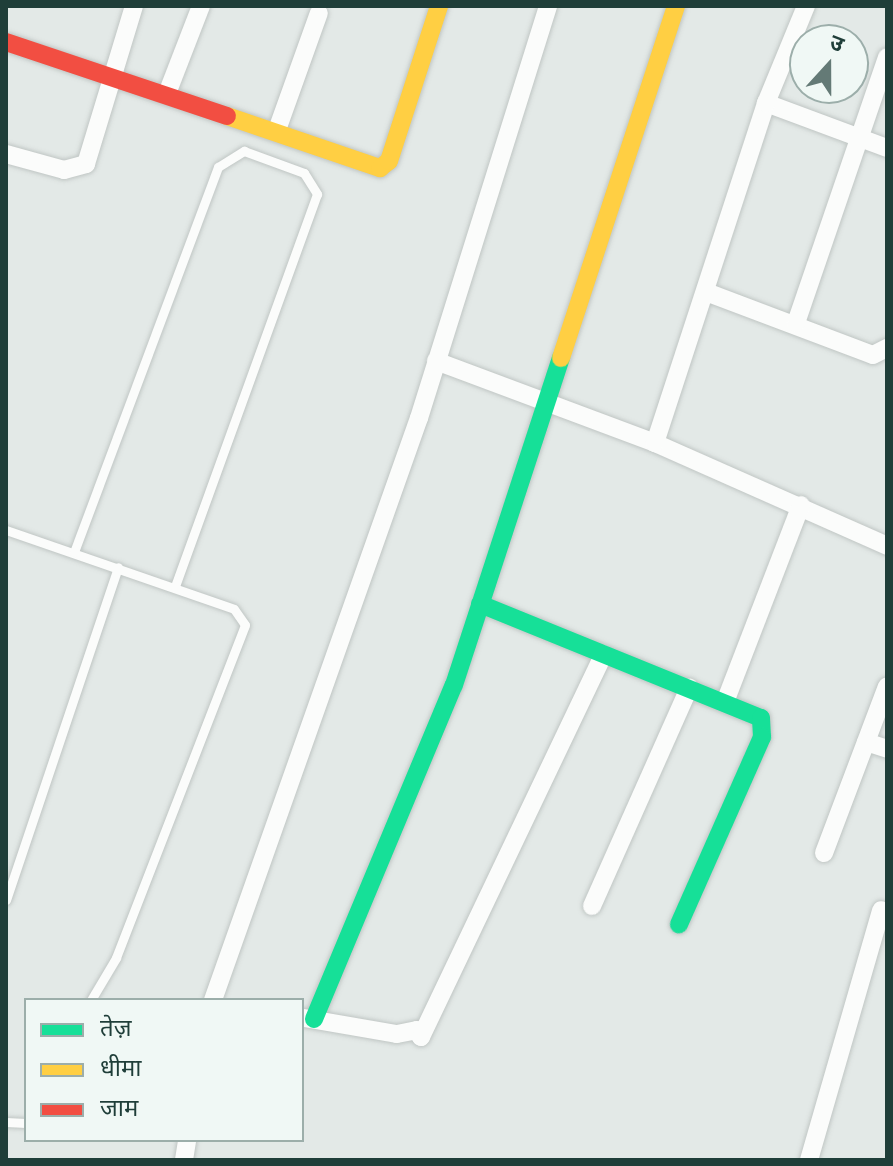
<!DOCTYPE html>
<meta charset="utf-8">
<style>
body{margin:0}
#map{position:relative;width:893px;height:1166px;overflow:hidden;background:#e3e9e7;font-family:"Roboto Condensed","Noto Sans Devanagari",sans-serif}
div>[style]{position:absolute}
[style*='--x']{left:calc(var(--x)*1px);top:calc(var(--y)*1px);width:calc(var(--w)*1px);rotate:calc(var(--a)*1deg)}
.roads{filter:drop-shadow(0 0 2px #c0c6c4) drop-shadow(0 0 2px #c0c6c4)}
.lane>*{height:9px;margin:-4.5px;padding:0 4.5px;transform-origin:4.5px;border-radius:4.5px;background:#fbfcfb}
.street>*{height:18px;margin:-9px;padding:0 9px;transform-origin:9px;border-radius:9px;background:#fbfcfb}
.fast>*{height:18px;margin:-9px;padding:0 9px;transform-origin:9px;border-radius:9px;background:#16e098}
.slow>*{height:18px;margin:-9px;padding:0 9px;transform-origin:9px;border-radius:9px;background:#ffcf43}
.jam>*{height:18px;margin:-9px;padding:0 9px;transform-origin:9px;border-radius:9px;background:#f24e42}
span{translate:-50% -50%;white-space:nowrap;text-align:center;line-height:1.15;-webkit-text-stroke:8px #f0f8f5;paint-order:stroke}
.frame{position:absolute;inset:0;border:8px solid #1f3e39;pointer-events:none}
.legend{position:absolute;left:24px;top:998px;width:280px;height:144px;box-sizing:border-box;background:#f0f8f5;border:2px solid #9caeaa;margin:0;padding:10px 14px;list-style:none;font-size:24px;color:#1f3e39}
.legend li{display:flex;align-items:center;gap:16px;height:40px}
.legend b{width:40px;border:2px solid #9caeaa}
.north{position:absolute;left:789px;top:24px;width:80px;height:80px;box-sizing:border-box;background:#f0f8f5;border:2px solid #9caeaa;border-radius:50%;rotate:21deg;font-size:22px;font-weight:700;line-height:32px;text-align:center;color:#1f3e39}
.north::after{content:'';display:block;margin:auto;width:28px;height:36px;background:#647a76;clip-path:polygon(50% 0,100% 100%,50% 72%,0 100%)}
</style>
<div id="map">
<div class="roads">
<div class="lane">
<div style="--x:6;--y:530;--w:241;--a:19.1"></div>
<div style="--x:234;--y:609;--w:19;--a:55"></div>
<div style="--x:245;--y:625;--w:357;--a:111.2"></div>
<div style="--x:116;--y:958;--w:49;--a:120.8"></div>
<div style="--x:74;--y:552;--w:411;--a:-69.5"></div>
<div style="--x:218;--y:167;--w:31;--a:-32"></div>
<div style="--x:244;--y:151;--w:64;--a:20.1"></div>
<div style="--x:304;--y:173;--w:25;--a:58"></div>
<div style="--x:317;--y:194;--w:418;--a:109.9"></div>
<div style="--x:6;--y:900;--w:351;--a:-71.4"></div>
<div style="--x:6;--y:1122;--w:20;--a:3"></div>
</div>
<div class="street">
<div style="--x:168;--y:91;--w:91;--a:-68.8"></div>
<div style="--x:766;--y:103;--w:129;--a:20.4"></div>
<div style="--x:277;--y:130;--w:124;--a:-70.3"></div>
<div style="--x:6;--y:154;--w:60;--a:15.4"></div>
<div style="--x:64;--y:170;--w:23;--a:-15"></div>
<div style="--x:86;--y:164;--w:165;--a:-73.1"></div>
<div style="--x:706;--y:292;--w:178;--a:20.7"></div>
<div style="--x:873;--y:355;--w:16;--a:-27"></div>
<div style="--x:796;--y:323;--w:281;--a:-71.1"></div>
<div style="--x:436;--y:361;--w:234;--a:20.5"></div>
<div style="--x:655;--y:443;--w:254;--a:23.9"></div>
<div style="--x:655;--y:443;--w:358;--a:-71.9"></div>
<div style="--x:766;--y:103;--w:105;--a:-67.6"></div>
<div style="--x:725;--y:702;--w:211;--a:-68.9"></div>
<div style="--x:866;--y:742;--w:22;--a:18"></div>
<div style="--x:824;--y:853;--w:178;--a:-69.3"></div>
<div style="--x:592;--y:906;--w:239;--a:-66"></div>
<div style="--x:213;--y:1000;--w:617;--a:-70.51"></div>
<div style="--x:419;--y:418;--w:432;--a:-72.6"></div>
<div style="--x:304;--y:1018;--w:94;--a:9.8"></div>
<div style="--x:397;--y:1034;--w:20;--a:-11"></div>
<div style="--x:417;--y:1030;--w:8;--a:60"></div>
<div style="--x:421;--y:1037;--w:424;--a:-64.5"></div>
<div style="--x:184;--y:1160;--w:20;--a:-81"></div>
<div style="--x:809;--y:1160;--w:260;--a:-73.9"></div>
</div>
<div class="fast">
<div style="--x:480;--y:604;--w:303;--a:22.1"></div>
<div style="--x:761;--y:718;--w:19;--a:87"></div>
<div style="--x:762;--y:737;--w:205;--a:113.9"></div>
<div style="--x:314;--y:1019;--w:362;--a:-67.3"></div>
<div style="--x:454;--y:685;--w:344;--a:-71.9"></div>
</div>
<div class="slow">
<div style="--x:227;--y:116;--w:162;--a:18.8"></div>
<div style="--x:380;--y:168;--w:11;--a:-38"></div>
<div style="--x:389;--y:161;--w:163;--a:-72.1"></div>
<div style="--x:561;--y:358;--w:370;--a:-71.9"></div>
</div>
<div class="jam">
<div style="--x:6;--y:42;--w:233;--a:18.5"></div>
</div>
</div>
<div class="frame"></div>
<ul class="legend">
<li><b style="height:10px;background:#16e098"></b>तेज़</li>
<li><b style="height:10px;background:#ffcf43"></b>धीमा</li>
<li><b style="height:10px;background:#f24e42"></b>जाम</li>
</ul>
<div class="north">उ</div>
</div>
